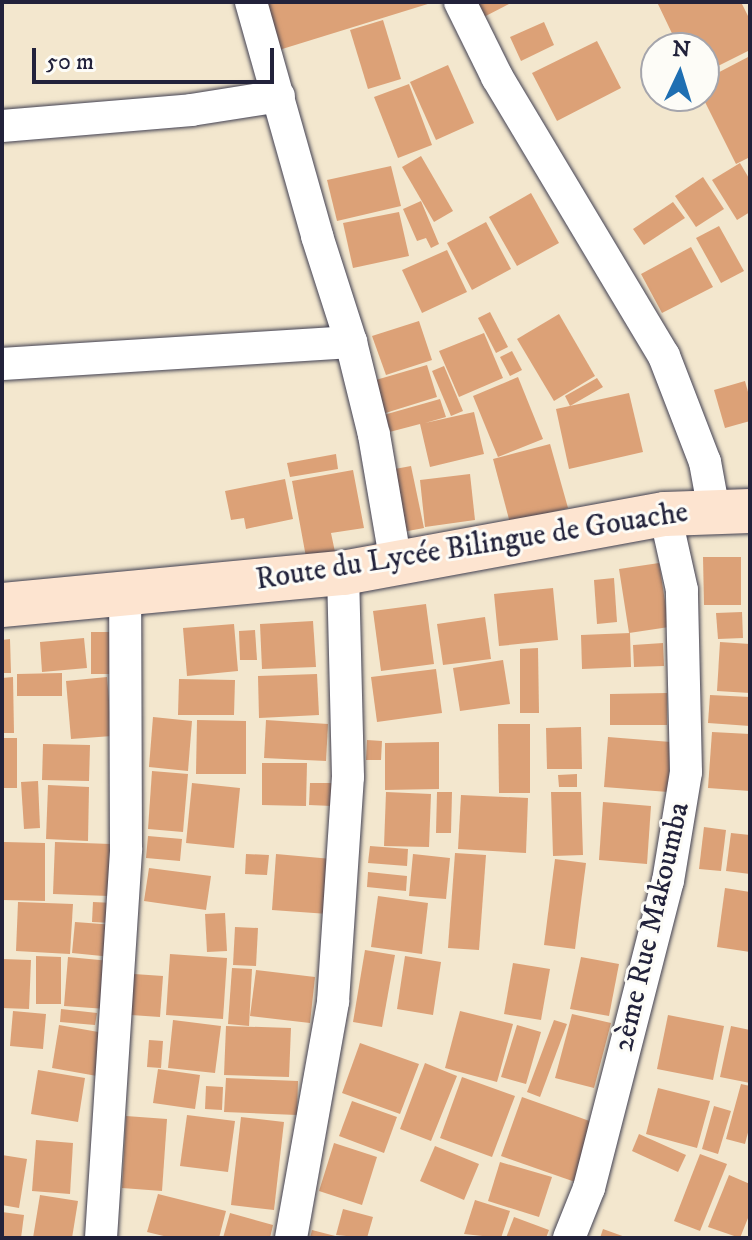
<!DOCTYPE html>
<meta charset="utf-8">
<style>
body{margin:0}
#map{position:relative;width:752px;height:1240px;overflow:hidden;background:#f3e7ce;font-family:"IM FELL DW Pica",serif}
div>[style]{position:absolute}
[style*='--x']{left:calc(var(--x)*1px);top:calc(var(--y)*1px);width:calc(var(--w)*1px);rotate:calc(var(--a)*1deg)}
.building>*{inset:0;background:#dca177}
.roads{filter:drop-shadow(0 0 2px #414051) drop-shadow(0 0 2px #414051)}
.street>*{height:32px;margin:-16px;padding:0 16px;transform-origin:16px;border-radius:16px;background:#fff}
.secondary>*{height:44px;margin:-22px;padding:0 22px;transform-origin:22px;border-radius:22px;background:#fde4d0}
span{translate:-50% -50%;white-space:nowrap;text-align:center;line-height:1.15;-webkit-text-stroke:6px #fdfcf7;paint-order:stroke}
.street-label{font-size:30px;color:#22223b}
.frame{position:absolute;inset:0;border:4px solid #22223b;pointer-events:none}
.north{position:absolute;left:640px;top:32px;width:80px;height:80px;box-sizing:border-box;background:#fdfcf7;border:2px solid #a5a5ac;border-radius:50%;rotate:4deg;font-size:22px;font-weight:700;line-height:32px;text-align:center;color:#22223b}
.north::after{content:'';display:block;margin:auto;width:28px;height:36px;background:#1f6fb2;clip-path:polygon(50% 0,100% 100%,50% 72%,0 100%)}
.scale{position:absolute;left:32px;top:48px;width:242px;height:36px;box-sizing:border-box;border:4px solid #22223b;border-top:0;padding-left:10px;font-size:24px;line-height:28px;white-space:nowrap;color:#22223b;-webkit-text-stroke:6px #fdfcf7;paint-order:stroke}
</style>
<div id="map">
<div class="building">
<div style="clip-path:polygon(264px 2px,431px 2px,431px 3px,279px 50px)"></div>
<div style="clip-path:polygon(468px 2px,513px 2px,478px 20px)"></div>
<div style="clip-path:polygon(657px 2px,741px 2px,750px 20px,750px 50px,704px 73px,704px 48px,679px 48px)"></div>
<div style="clip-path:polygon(383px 20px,401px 79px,368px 89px,350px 30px)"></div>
<div style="clip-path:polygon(544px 22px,554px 45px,521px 61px,510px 37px)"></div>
<div style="clip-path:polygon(597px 41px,621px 88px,557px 121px,532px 73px)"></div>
<div style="clip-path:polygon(750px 56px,750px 157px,736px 164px,702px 96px,704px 80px)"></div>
<div style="clip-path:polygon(448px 65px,474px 123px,436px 140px,410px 82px)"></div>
<div style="clip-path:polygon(409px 84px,432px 145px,398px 158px,374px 97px)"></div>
<div style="clip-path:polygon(421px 156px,453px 211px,434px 222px,402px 167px)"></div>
<div style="clip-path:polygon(740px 163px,750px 180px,750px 212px,737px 220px,712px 180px)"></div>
<div style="clip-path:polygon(391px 166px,401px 206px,337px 221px,327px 180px)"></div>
<div style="clip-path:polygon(703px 177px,724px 209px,696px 227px,675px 196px)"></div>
<div style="clip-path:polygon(531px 193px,559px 243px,517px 266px,489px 217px)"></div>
<div style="clip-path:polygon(421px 201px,439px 244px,431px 248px,426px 238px,417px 241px,403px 209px)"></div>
<div style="clip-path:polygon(673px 202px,685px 218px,644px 245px,633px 229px)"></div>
<div style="clip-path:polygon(399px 212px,409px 256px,353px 268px,343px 223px)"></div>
<div style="clip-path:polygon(486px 222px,511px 269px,472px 290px,447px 243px)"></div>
<div style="clip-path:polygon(719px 226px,744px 271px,721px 283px,696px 238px)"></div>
<div style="clip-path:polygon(691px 247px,713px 287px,662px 313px,641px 274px)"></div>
<div style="clip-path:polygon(447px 250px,467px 292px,422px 313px,402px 270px)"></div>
<div style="clip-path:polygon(490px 312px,508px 347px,496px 353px,478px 318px)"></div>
<div style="clip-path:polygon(559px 314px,595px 376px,554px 401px,517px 339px)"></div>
<div style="clip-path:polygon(419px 321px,432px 360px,386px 375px,372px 336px)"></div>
<div style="clip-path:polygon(484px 333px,503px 378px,459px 397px,439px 351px)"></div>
<div style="clip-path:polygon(512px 351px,522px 370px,510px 376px,500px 357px)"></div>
<div style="clip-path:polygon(427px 365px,437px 397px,379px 415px,369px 382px)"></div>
<div style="clip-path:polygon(444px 366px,463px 411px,451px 416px,432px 371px)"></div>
<div style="clip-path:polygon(518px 377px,543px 439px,498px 457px,473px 396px)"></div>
<div style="clip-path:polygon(597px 378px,603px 387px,570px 406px,565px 396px)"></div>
<div style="clip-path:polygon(745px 381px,750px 399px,750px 421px,725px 428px,714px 390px)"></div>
<div style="clip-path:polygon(629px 393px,643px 452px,569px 469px,556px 409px)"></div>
<div style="clip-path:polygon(440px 399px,446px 417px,425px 423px,474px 412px,484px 454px,430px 467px,420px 424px,378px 435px,373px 418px)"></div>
<div style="clip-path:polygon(550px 444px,568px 508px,510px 523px,493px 459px)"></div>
<div style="clip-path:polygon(336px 454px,338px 469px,290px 477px,287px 463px)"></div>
<div style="clip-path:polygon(411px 466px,424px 528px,397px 533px,384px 471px)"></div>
<div style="clip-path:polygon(353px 470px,364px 528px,331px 533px,335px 552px,306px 557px,292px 481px)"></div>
<div style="clip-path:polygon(470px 474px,475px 520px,425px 527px,420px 480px)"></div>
<div style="clip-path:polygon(285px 479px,293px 519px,246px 529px,244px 518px,231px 520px,225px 491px)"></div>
<div style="clip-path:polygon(703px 557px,741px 557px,741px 605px,704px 605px)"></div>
<div style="clip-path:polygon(659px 563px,669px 627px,629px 633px,619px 569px)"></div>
<div style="clip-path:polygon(614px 578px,617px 622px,597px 624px,594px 580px)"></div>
<div style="clip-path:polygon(553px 588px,558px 640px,499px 646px,494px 594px)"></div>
<div style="clip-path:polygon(426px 604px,434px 664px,381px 671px,373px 611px)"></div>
<div style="clip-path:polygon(742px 612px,743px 638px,718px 639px,716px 613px)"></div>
<div style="clip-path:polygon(485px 617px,491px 659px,443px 665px,437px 624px)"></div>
<div style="clip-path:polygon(313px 621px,316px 667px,262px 669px,260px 624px)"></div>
<div style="clip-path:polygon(234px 624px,238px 671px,187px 676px,183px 628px)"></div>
<div style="clip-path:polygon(255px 630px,257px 660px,240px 660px,239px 631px)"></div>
<div style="clip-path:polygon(91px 632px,113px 632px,113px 674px,91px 674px)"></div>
<div style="clip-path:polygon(630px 633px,631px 667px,582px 669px,581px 635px)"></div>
<div style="clip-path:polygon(84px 638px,87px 668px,42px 672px,40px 642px)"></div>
<div style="clip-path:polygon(10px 639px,11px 673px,2px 673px,2px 640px)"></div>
<div style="clip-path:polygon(720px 642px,750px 644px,750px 693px,717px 691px)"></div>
<div style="clip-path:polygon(663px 643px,664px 666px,634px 667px,633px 645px)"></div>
<div style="clip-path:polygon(538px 648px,539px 713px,520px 713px,520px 649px)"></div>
<div style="clip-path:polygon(503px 660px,510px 704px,460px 711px,453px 668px)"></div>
<div style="clip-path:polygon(436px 669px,442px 713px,377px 722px,371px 677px)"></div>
<div style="clip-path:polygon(62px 673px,62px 696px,17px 696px,17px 674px)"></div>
<div style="clip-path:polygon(317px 674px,319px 715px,259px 718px,258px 676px)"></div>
<div style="clip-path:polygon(13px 677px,14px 733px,2px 733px,2px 678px)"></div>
<div style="clip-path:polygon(107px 677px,112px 736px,71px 739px,66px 681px)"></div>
<div style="clip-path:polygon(179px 679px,235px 680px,234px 715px,178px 715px)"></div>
<div style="clip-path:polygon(667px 693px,667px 725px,610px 725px,610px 694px)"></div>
<div style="clip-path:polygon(710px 695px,750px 697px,750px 726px,708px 723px)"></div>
<div style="clip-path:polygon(153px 717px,192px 721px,188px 771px,149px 767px)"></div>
<div style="clip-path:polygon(197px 720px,246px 721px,246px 774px,196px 774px)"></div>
<div style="clip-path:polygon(266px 720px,328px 724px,326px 761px,264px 758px)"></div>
<div style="clip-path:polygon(498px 724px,530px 724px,530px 793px,499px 793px)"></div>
<div style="clip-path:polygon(581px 727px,582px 769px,547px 769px,546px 728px)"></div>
<div style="clip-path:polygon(712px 732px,750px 734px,750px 791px,708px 788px)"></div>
<div style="clip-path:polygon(608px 737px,671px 742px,668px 792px,604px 787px)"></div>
<div style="clip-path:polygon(2px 738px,17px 738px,17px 788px,2px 788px)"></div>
<div style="clip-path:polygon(367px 740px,382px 741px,381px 760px,366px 760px)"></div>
<div style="clip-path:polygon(439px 742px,439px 789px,385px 790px,385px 743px)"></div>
<div style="clip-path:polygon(43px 744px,90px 745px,89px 781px,42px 780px)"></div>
<div style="clip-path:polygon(262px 763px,307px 763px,306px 806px,262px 805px)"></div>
<div style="clip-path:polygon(152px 771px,188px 774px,183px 832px,148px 829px)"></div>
<div style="clip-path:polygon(577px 774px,577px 787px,559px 787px,558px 775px)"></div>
<div style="clip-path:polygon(38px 781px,40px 828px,24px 829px,21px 782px)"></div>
<div style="clip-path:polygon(192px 783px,240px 788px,234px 848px,186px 843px)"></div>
<div style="clip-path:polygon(310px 783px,333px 783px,332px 806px,309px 805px)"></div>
<div style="clip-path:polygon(48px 785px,89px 787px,88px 841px,46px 839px)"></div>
<div style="clip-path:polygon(386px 792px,431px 794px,429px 847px,384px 846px)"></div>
<div style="clip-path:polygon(437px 792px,452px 792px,451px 833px,436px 833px)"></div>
<div style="clip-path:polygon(551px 792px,581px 792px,583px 855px,553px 856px)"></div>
<div style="clip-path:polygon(461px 795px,528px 798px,526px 853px,458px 849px)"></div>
<div style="clip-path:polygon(603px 802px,651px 806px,647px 864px,599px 860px)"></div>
<div style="clip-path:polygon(704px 827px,726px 830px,721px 871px,699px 869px)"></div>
<div style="clip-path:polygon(731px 833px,750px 835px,750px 874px,726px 871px)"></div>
<div style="clip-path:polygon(148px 836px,182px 839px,180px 861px,146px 858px)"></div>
<div style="clip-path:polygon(4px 842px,45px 843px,45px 901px,3px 900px)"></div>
<div style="clip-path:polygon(55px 842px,111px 844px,109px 896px,53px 894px)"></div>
<div style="clip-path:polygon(370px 846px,408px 849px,407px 866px,368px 863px)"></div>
<div style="clip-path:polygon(455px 853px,486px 855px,479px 950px,448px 948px)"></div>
<div style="clip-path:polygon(246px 854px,269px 855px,267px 875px,245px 874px)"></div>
<div style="clip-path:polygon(276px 854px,332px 859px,328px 914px,272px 910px)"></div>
<div style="clip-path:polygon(413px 854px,450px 858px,446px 899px,409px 896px)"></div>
<div style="clip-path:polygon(555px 859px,586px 863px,575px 949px,544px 945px)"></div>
<div style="clip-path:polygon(149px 868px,211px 876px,206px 910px,144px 901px)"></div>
<div style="clip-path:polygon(368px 872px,407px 876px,406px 891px,367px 887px)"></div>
<div style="clip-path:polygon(725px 888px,750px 892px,750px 952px,717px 947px)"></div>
<div style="clip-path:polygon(378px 896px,428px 903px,422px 954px,371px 947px)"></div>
<div style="clip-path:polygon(18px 902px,73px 904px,70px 954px,16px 951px)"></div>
<div style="clip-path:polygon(93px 902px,114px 903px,113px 923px,92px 922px)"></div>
<div style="clip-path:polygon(225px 913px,227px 951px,207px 952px,205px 914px)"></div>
<div style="clip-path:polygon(75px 922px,115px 925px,112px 957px,72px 953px)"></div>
<div style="clip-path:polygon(235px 927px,258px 928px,256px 966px,233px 965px)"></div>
<div style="clip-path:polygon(365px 950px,395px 955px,382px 1027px,353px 1022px)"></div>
<div style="clip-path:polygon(170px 954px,227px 958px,223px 1019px,166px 1015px)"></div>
<div style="clip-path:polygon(36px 956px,61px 957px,61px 1004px,36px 1004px)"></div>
<div style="clip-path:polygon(405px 956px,441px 962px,433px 1015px,397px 1009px)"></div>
<div style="clip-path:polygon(68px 957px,110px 961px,106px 1009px,64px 1006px)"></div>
<div style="clip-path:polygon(581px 957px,619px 964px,609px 1016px,570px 1009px)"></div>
<div style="clip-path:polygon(2px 959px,31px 960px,29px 1009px,2px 1008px)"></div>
<div style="clip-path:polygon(513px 963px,550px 969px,541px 1020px,504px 1014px)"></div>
<div style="clip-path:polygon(232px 968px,252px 969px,249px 1026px,228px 1024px)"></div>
<div style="clip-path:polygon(256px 970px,315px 977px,310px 1023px,250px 1016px)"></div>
<div style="clip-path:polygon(134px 974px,163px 976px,160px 1017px,131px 1015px)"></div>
<div style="clip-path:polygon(61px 1009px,97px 1013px,95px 1025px,60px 1022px)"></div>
<div style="clip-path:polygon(13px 1011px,46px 1014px,43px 1049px,10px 1046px)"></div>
<div style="clip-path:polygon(460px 1011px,513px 1024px,497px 1082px,445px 1068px)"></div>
<div style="clip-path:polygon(572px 1014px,611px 1023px,594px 1088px,555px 1078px)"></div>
<div style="clip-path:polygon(668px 1015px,724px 1026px,713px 1080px,657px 1069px)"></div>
<div style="clip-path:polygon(173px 1020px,221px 1026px,215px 1073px,168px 1068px)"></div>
<div style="clip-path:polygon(554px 1020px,567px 1024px,540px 1097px,527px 1092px)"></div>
<div style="clip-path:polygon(59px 1025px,104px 1033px,97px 1076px,52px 1068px)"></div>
<div style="clip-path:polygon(517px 1025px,541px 1032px,526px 1084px,501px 1077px)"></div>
<div style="clip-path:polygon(226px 1026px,291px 1028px,289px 1077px,224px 1075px)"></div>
<div style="clip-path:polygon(731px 1026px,750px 1030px,750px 1083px,720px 1077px)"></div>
<div style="clip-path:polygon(149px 1040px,163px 1041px,161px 1068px,147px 1067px)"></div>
<div style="clip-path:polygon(360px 1043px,419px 1064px,400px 1114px,342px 1093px)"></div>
<div style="clip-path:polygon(425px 1063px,457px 1076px,431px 1141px,400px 1129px)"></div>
<div style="clip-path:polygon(158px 1069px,200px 1075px,195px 1109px,153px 1103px)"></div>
<div style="clip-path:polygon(38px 1070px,85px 1078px,78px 1122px,31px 1114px)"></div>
<div style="clip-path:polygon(462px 1077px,515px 1096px,492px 1157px,440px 1138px)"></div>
<div style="clip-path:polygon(226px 1078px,298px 1081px,297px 1115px,224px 1112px)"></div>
<div style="clip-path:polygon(741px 1084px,750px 1086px,750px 1125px,745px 1144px,726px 1139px)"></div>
<div style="clip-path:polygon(206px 1086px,223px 1087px,222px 1110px,205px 1109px)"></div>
<div style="clip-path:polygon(658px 1088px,710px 1101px,697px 1148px,646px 1134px)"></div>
<div style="clip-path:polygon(522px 1097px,598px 1124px,578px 1183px,501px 1156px)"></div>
<div style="clip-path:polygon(352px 1101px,397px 1117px,384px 1153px,339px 1136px)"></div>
<div style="clip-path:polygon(714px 1106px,731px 1111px,718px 1154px,702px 1149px)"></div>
<div style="clip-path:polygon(187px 1115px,235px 1121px,228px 1172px,180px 1166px)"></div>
<div style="clip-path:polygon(126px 1116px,167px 1119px,162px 1191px,122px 1188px)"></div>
<div style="clip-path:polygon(241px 1117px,284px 1122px,274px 1210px,231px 1205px)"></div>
<div style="clip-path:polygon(639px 1134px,686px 1155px,678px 1172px,632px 1151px)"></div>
<div style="clip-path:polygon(36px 1140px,73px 1143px,70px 1194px,32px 1191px)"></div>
<div style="clip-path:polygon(334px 1143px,377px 1157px,362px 1205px,319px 1191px)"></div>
<div style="clip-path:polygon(435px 1146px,479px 1164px,464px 1200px,420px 1181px)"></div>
<div style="clip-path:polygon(700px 1154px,727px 1164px,700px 1231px,674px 1221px)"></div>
<div style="clip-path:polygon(2px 1155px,27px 1159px,19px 1208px,2px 1205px)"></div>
<div style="clip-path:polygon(500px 1162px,552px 1177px,539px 1217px,488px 1201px)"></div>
<div style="clip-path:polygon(729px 1175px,750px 1184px,750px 1213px,740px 1238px,708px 1227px)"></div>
<div style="clip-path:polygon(158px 1194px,226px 1211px,219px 1238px,172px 1238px,147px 1232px)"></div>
<div style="clip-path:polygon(40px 1195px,78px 1201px,72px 1238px,33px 1238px)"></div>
<div style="clip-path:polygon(475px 1200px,510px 1211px,501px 1238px,464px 1234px)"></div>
<div style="clip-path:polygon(343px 1209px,373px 1217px,367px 1238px,336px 1235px)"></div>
<div style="clip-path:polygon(2px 1212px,24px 1215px,21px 1238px,2px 1238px)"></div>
<div style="clip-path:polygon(230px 1213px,273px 1225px,270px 1238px,223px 1238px)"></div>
<div style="clip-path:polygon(514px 1217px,549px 1230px,546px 1238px,506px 1238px)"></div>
<div style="clip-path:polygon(603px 1229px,628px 1238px,600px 1238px)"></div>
<div style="clip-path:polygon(312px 1230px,339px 1237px,339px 1238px,310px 1238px)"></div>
</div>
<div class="roads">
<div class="street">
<div style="--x:251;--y:2;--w:243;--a:74.2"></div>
<div style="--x:317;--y:236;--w:111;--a:72.2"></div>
<div style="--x:351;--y:342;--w:96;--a:76.1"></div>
<div style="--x:374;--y:435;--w:131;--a:80.3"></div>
<div style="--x:460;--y:2;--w:84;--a:63.7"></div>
<div style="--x:497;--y:77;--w:325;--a:59.1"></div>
<div style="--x:664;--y:356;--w:114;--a:68.9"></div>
<div style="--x:705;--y:462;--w:50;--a:79.6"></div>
<div style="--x:2;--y:126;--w:190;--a:-4.8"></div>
<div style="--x:191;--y:110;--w:89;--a:-9"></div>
<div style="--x:2;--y:364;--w:350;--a:-3.6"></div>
<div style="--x:101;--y:1238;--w:390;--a:-86.3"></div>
<div style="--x:126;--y:849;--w:254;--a:-90.2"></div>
<div style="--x:291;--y:1238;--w:240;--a:-79.9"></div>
<div style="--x:333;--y:1002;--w:225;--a:-86.2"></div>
<div style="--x:348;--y:777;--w:204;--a:-91.4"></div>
<div style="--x:569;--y:1238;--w:54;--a:-68.2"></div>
<div style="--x:589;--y:1188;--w:317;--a:-75.6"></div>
<div style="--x:668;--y:881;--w:110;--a:-80.6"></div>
<div style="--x:686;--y:772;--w:182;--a:-91.3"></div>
<div style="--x:682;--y:590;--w:78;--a:-102.6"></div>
</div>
<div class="secondary">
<div style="--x:2;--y:605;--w:342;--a:-5.4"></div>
<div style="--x:343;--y:573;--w:327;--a:-10.4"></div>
<div style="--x:665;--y:514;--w:85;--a:-2"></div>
</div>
</div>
<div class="street-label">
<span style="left:472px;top:547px;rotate:-9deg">Route du Lycée Bilingue de Gouache</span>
<span style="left:652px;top:927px;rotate:-77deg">2ème Rue Makoumba</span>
</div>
<div class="frame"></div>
<div class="north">N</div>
<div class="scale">50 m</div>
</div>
